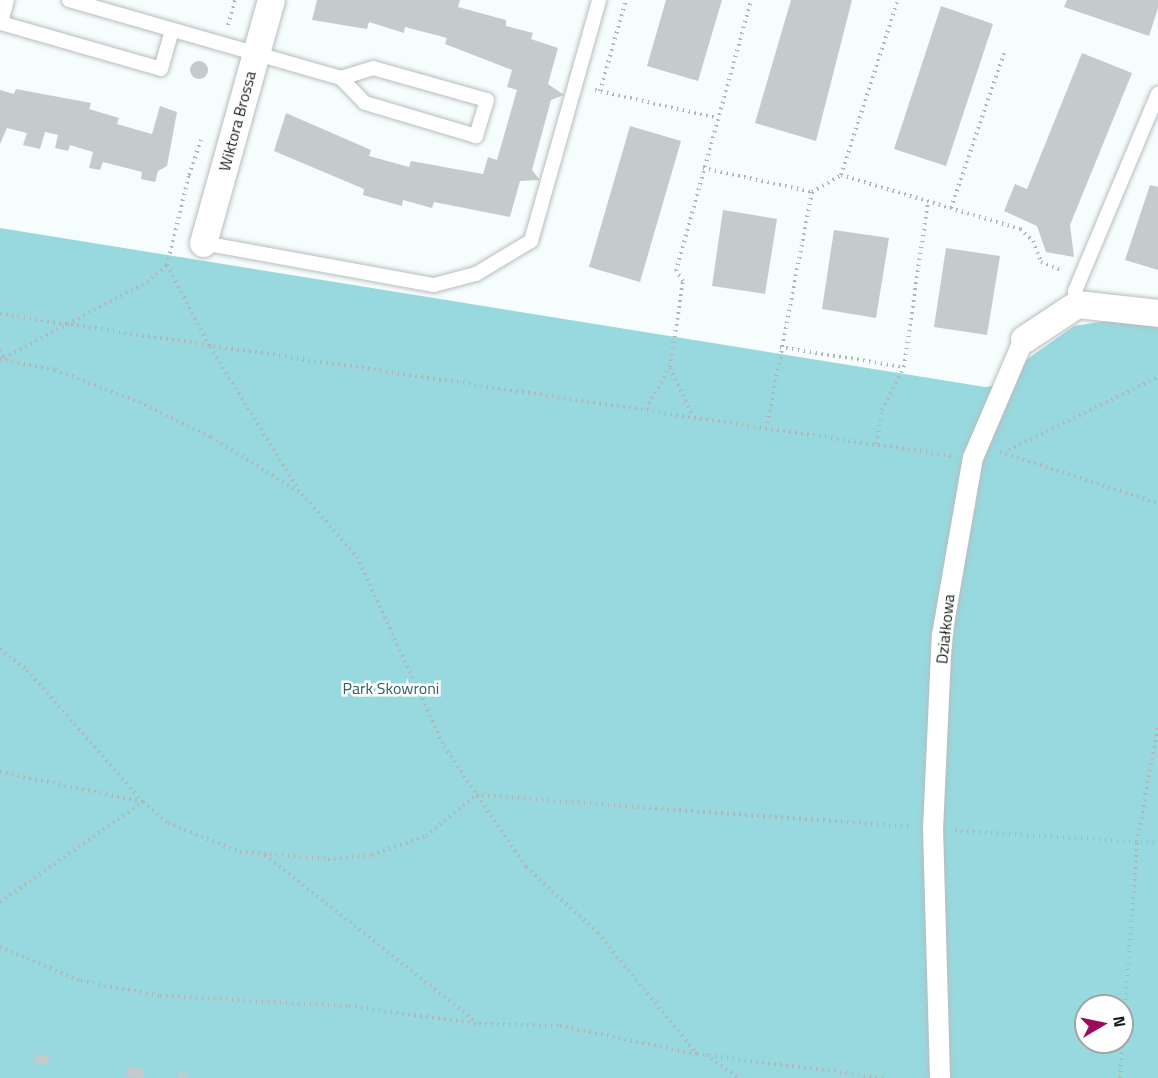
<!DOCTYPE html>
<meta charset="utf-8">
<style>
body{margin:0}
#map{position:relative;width:1158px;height:1078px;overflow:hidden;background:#f6fdfd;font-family:"Titillium Web",sans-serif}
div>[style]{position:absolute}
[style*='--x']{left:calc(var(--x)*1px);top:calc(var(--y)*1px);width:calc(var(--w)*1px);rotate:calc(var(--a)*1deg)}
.green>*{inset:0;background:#97d9df}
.building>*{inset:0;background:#c4cbcb}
.round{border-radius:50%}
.path>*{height:4px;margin-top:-2px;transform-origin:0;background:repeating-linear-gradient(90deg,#b0b6b6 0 1.5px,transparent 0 6px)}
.roads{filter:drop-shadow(0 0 2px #b7bdbe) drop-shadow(0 0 2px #b7bdbe)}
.service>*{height:14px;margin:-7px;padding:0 7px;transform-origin:7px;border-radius:7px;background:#fff}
.pedestrian>*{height:20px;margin:-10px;padding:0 10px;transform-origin:10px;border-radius:10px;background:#fff}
.minor>*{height:27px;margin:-13.5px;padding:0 13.5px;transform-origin:13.5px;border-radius:13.5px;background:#fff}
span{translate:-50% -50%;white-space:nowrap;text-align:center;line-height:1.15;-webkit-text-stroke:5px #fff;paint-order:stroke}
.street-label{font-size:16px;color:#1a1c1c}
.park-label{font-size:16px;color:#2d6166}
.north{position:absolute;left:1074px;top:994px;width:60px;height:60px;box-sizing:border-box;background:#fff;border:2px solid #a3a4a4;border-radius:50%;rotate:81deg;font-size:16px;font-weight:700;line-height:24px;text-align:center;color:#1a1c1c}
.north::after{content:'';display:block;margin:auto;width:21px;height:27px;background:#9a0c5d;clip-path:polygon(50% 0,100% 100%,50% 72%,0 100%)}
</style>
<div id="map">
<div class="green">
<div style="clip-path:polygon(evenodd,0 228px,985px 387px,1010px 383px,1026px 360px,1074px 326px,1113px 320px,1158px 327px,1158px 1078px,0 1078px,0 228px,1086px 1006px,1122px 1006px,1122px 1042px,1086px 1042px,1086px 1006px)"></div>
</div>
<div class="building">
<div style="clip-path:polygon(317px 0,460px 0,458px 7px,506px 20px,506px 26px,533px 33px,531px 39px,558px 48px,548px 84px,564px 95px,551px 100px,532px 170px,540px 180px,520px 181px,510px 217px,434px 202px,432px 208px,403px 200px,402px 206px,363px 195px,364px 189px,274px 151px,286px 113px,371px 150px,369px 156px,409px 167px,411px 161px,483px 174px,488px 157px,497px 160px,517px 90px,507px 87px,512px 70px,445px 44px,447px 38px,405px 27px,404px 33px,369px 22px,367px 29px,312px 20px)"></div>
<div style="clip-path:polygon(666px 0,722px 0,698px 81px,647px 66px)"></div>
<div style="clip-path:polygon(791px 0,852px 0,816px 141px,755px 123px)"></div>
<div style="clip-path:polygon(1067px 0,1158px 0,1158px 8px,1149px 36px,1064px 7px)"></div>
<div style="clip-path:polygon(941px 6px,993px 24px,946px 166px,894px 149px)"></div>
<div style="clip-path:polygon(1082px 53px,1132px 73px,1070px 225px,1074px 257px,1046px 252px,1037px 226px,1004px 211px,1015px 184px,1027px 189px)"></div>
<div class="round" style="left:190px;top:61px;width:18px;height:18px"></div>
<div style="clip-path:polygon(16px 89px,91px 103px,89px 109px,119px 118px,117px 124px,152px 134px,160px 106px,177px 112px,167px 166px,158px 171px,155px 182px,141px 179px,142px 172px,103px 162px,100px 170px,89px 168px,93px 152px,70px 145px,68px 151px,55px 148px,58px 135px,50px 133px,45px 132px,40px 149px,23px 145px,27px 133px,7px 128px,0 144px,0 90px,14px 94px)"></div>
<div style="clip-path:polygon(630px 126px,681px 141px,640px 282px,589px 267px)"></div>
<div style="clip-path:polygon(1150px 185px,1158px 187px,1158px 270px,1125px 260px)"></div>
<div style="clip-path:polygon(723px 210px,777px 219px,765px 294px,712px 286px)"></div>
<div style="clip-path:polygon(834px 230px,889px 238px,876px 318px,822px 309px)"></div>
<div style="clip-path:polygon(946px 248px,1000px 256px,987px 335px,934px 327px)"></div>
<div style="clip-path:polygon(35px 1054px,49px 1056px,48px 1064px,34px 1062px)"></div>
<div style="clip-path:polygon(127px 1066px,145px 1069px,143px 1078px,126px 1077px)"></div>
<div style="clip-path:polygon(179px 1072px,188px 1074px,188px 1078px,177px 1078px)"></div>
</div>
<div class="path">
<div style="--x:228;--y:25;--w:26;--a:-74"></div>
<div style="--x:595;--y:90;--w:125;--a:12.9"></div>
<div style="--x:600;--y:91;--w:95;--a:-74.1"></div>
<div style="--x:703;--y:168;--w:112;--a:12.4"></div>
<div style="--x:812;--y:192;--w:238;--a:100.9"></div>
<div style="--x:189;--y:175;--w:37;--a:-71"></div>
<div style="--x:841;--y:175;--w:187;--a:16.8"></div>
<div style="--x:1020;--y:229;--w:18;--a:43"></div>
<div style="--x:1033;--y:241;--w:22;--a:69"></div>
<div style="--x:1041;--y:262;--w:22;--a:22"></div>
<div style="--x:812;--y:192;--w:34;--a:-30"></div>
<div style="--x:841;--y:175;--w:184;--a:-72"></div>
<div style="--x:951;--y:208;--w:164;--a:-71.1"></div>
<div style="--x:167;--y:265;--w:93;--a:62.3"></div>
<div style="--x:210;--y:347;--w:171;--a:58.2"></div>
<div style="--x:0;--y:314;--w:963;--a:8.48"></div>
<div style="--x:780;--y:347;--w:126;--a:9.2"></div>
<div style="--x:904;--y:367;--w:168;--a:-81.8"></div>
<div style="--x:0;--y:350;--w:9;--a:63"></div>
<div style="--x:4;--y:358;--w:162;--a:-28"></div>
<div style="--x:147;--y:282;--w:26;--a:-40"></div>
<div style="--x:167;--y:265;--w:93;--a:-76.3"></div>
<div style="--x:189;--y:175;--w:5;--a:11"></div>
<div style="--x:0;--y:359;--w:56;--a:11.3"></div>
<div style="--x:55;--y:370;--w:90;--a:20.9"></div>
<div style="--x:139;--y:402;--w:80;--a:25.9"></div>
<div style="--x:211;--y:437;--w:107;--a:32.1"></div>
<div style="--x:302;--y:494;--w:84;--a:48.9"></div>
<div style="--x:357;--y:557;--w:208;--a:65.3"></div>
<div style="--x:444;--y:746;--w:146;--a:55.9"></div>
<div style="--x:526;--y:867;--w:98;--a:42.5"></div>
<div style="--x:598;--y:933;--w:156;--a:50.7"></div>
<div style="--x:670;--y:368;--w:53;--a:64.4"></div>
<div style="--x:646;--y:409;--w:48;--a:-60.3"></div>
<div style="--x:670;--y:367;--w:87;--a:-81.4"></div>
<div style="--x:683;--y:281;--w:12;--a:-125"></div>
<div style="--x:676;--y:271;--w:281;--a:-74.5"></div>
<div style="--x:877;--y:444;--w:34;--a:-82"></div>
<div style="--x:882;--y:410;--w:48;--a:-62.9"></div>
<div style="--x:1009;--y:450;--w:166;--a:-26.1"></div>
<div style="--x:1000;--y:452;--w:166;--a:17.9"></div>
<div style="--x:0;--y:649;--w:34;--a:38"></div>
<div style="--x:27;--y:670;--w:176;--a:48.7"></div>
<div style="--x:143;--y:802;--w:33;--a:40"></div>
<div style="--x:168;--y:823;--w:78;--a:21.9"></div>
<div style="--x:240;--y:852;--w:88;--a:4.5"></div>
<div style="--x:328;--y:859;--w:44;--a:-5.2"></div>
<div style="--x:372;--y:855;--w:57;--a:-19.4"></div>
<div style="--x:426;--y:836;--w:65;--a:-39.4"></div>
<div style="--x:476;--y:795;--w:437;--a:4.2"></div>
<div style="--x:0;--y:772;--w:146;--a:11.8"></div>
<div style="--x:955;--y:831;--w:203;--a:3.4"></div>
<div style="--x:265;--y:855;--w:271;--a:38.3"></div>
<div style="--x:0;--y:902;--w:174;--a:-35"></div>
<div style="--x:0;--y:947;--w:88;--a:22.8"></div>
<div style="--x:81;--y:981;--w:80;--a:10.8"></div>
<div style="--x:160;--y:996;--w:189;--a:3"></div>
<div style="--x:349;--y:1006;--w:131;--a:7.9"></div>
<div style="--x:479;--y:1024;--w:81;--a:1.4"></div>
<div style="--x:560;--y:1026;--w:140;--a:11.6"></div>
<div style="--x:697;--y:1054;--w:190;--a:7.3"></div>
<div style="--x:706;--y:1055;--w:40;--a:34.9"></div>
<div style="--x:1120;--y:1078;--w:237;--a:-85.9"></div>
<div style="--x:1137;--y:842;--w:119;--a:-79.8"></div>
</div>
<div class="roads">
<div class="service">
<div style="--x:7;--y:0;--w:24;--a:105"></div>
<div style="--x:1;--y:23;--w:166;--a:16"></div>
<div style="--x:161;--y:69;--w:41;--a:-74.2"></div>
<div style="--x:69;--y:0;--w:283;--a:16"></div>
<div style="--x:341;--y:78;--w:34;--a:-17"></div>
<div style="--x:373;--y:68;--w:118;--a:15.7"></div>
<div style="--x:487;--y:100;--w:38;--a:107"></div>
<div style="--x:476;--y:136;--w:116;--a:-163.4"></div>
<div style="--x:365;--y:103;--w:35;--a:-134"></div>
<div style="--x:203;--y:243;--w:235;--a:10.3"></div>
<div style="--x:434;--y:285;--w:43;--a:-14.7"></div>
<div style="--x:476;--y:274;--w:64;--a:-31"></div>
<div style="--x:531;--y:241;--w:250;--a:-74.2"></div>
<div style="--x:1077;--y:304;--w:13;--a:-99"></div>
<div style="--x:1075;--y:291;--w:214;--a:-67.2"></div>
</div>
<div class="pedestrian">
<div style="--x:940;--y:1078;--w:248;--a:-91.6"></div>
<div style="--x:933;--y:830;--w:195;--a:-87.4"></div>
<div style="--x:942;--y:635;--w:180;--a:-80.1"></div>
<div style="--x:973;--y:458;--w:129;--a:-66.8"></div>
</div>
<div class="minor">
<div style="--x:203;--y:243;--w:252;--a:-74.4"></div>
<div style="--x:1024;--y:339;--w:64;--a:-33.4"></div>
<div style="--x:1077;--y:304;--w:81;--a:6.3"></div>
</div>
</div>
<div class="street-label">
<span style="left:237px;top:121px;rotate:-75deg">Wiktora Brossa</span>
<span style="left:945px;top:629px;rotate:-84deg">Działkowa</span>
</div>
<div class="park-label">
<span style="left:391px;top:688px">Park Skowroni</span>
</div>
<div class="north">N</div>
</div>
